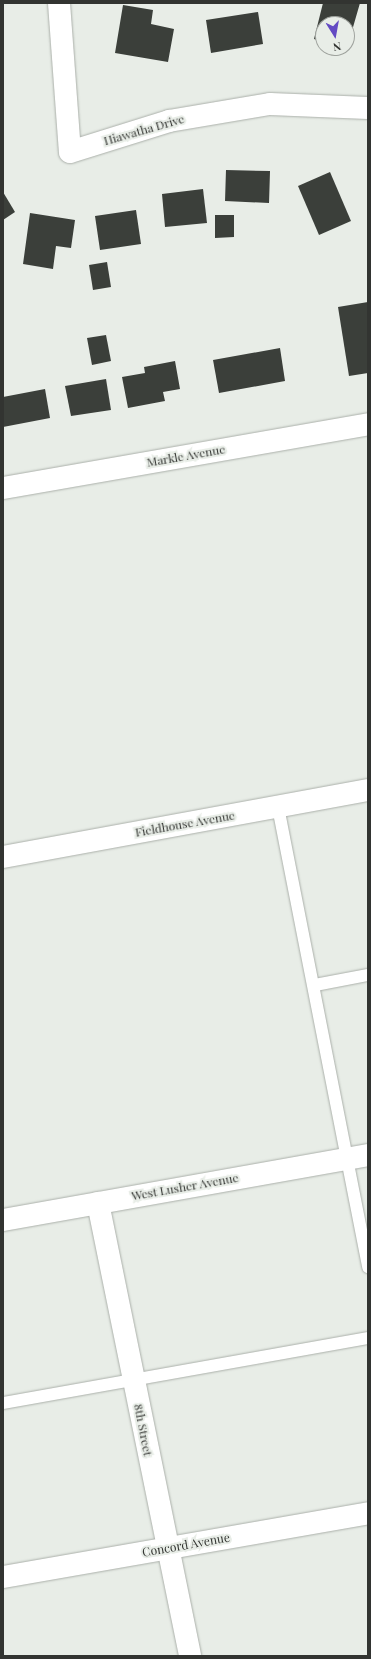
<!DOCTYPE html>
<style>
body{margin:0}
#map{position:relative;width:371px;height:1659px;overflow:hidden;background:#e8ede7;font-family:"Playfair Display",serif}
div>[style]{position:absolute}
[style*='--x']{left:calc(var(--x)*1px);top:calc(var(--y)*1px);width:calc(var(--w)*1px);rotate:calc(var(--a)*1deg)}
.building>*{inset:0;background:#3b3f3a}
.roads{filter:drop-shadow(0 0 1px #abb0aa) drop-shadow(0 0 1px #abb0aa)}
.lane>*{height:12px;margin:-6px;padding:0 6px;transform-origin:6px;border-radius:6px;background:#fff}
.street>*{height:22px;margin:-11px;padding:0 11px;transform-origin:11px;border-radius:11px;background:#fff}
.primary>*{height:22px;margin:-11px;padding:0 11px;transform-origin:11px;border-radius:11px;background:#fff}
span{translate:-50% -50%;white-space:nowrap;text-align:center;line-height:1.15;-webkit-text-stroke:4px #e8ede7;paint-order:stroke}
.street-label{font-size:12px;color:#323431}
.frame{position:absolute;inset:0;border:4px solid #323431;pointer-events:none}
.north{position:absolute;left:315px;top:16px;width:40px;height:40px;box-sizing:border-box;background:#e8ede7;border:1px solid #9fa39e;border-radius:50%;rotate:169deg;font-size:11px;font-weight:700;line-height:16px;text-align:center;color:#323431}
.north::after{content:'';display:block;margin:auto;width:14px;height:18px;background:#634ac3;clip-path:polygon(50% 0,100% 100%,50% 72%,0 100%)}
</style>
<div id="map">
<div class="building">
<div style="clip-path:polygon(323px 3px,360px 3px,347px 48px,347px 24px,323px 24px,323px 42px,314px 39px)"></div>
<div style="clip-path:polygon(123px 5px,153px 10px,151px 24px,174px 29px,168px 62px,115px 53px)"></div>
<div style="clip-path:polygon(258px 12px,263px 44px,211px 53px,206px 20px)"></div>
<div style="clip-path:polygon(226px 170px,270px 171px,269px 203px,225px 201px)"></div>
<div style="clip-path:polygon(330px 172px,351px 221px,319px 235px,298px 186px)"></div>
<div style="clip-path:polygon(203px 189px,207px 223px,165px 227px,162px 194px)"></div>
<div style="clip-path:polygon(3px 192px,15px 212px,3px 220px)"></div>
<div style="clip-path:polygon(136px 210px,141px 244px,100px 250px,95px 216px)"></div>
<div style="clip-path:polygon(30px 213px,75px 220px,71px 248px,56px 246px,53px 269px,23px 264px)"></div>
<div style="clip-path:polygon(215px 215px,234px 215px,234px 237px,215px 238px)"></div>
<div style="clip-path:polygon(107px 262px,111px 287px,93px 290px,89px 265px)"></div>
<div style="clip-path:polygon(368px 302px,368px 373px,349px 376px,338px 307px)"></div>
<div style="clip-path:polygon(106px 335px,111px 361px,92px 365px,87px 338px)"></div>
<div style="clip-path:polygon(280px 348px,285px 381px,219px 393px,213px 360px)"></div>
<div style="clip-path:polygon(175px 361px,180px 389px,163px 392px,165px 401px,128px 408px,122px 377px,145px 373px,144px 367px)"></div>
<div style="clip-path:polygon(106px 379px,111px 410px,71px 416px,65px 386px)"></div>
<div style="clip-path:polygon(45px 389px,50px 418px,3px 427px,3px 397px)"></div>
</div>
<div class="roads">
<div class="lane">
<div style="--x:278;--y:807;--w:469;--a:78.9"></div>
<div style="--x:315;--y:985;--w:54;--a:-10.7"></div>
<div style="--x:3;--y:1403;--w:371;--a:-10.1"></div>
</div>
<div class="street">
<div style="--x:59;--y:3;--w:149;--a:85.8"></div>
<div style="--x:70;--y:152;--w:104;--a:-17.4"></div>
<div style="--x:169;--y:121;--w:102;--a:-9.6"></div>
<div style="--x:270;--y:104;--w:98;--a:2.3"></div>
<div style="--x:3;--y:488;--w:371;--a:-9.9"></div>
<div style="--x:3;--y:857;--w:371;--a:-10.4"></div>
<div style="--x:98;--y:1203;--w:462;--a:78.5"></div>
<div style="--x:3;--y:1577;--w:371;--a:-9.9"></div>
</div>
<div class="primary">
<div style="--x:3;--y:1220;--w:371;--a:-10.1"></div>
</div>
</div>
<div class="street-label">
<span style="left:144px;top:130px;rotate:-16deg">Hiawatha Drive</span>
<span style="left:186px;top:456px;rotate:-10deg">Markle Avenue</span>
<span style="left:185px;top:824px;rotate:-10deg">Fieldhouse Avenue</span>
<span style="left:185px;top:1187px;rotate:-10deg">West Lusher Avenue</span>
<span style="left:143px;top:1430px;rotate:79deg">8th Street</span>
<span style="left:186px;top:1545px;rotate:-10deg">Concord Avenue</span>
</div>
<div class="frame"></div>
<div class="north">N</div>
</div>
